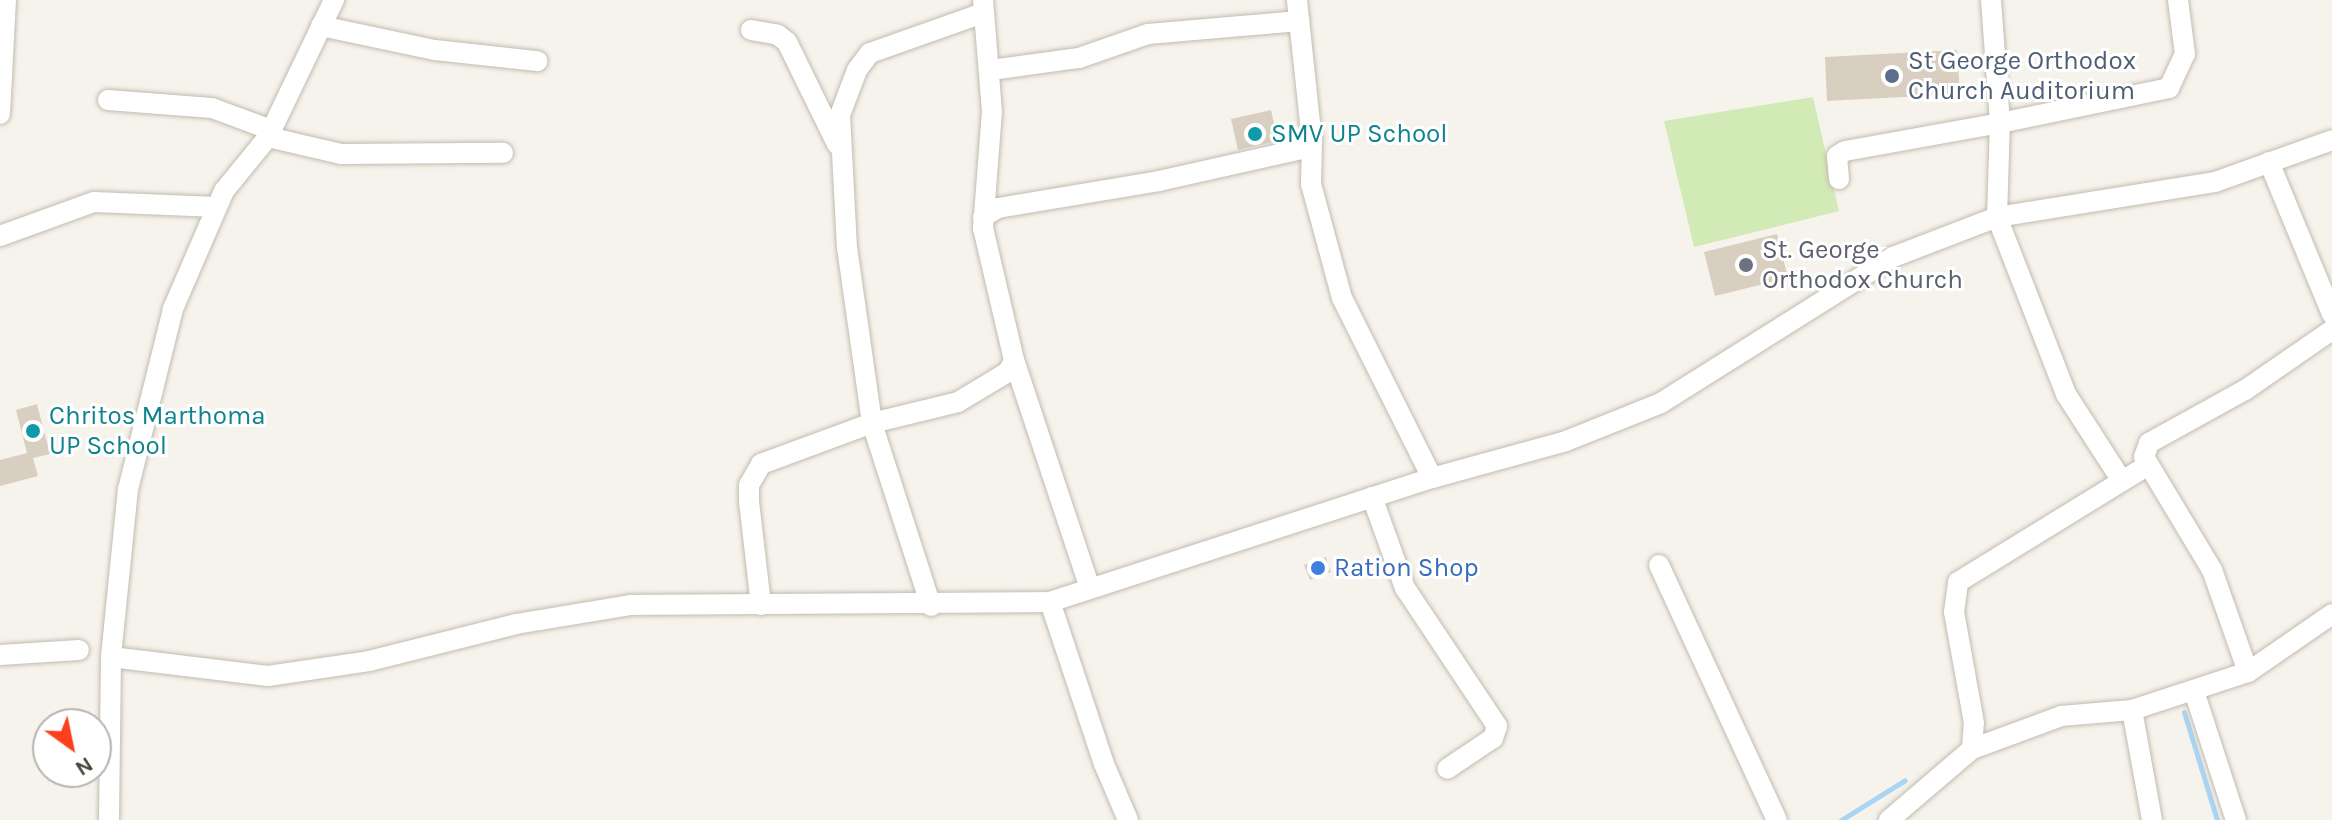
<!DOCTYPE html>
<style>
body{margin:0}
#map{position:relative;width:2332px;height:820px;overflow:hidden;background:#f6f3ec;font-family:Karla,sans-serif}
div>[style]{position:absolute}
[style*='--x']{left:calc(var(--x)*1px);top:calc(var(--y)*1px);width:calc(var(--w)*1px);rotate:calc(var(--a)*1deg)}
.green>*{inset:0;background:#d2eab5}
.stream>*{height:5px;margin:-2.5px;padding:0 2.5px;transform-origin:2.5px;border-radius:2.5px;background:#a9d4f2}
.building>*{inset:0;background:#d8cfc1}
.roads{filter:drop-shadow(0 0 2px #c2bbae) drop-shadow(0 0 2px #c2bbae)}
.minor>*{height:20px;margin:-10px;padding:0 10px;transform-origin:10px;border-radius:10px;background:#fff}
.dots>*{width:22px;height:22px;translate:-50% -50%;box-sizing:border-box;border:4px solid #fff;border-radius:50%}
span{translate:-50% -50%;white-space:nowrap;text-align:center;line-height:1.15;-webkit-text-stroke:6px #fff;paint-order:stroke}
.service-label{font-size:26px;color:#4e5e75}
.left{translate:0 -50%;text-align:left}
.culture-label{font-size:26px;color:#0d838f}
.worship-label{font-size:26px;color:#5b616d}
.shop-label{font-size:26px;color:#366cbe}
.north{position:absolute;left:32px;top:708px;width:80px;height:80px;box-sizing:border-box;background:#fff;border:2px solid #b7b4b0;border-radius:50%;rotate:147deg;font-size:22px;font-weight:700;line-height:32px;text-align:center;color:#4b4439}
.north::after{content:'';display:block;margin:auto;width:28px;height:36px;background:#fc3f1d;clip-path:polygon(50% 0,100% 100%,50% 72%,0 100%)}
</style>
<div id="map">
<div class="green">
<div style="clip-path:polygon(1813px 97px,1839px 211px,1694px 247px,1664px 121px)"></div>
</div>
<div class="stream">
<div style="--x:2184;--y:712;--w:113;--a:73"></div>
<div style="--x:1841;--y:820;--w:75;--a:-32"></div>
</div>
<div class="building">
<div style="clip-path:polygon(1957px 50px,1960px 94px,1827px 101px,1825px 57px)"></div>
<div style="clip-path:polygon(1271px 110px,1278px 141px,1238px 150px,1231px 119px)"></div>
<div style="clip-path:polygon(1777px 234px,1788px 278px,1715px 296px,1704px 252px)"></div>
<div style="clip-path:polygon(37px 404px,50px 454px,33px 458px,38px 476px,0 486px,0 460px,27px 453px,16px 410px)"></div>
<div style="clip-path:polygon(1326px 557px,1331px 572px,1310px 580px,1304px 565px)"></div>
</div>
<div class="roads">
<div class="minor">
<div style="--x:334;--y:0;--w:152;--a:115.7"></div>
<div style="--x:268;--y:137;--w:70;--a:129.2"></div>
<div style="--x:224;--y:191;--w:129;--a:113.4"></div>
<div style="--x:173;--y:309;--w:186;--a:104"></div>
<div style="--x:128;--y:489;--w:169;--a:95.8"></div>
<div style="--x:111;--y:657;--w:158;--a:6.9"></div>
<div style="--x:268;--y:676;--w:102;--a:-8.4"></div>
<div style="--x:369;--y:661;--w:152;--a:-14.1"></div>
<div style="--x:516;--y:624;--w:117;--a:-9.4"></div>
<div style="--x:631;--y:605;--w:419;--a:-0.4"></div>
<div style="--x:321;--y:26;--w:116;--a:11.9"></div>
<div style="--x:435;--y:50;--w:103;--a:6.2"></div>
<div style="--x:751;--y:30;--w:27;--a:10"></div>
<div style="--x:778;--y:35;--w:11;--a:38"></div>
<div style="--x:787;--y:42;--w:114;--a:63.9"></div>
<div style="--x:991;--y:70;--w:89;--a:-7.8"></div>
<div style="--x:1079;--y:58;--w:73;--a:-19.2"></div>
<div style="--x:1148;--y:34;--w:152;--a:-4.9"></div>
<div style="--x:108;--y:100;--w:104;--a:4.4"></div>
<div style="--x:212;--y:108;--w:63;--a:20.4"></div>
<div style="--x:0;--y:114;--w:114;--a:-87"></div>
<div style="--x:268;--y:137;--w:75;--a:13.1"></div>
<div style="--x:341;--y:154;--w:162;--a:-0.4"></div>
<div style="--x:1312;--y:141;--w:43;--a:91.3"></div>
<div style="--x:1311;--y:184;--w:118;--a:74.8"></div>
<div style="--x:1342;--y:298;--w:201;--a:63.4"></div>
<div style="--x:2269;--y:162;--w:165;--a:67.5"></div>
<div style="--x:1839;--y:179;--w:23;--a:-95"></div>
<div style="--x:1837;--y:156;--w:9;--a:-32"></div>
<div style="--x:1845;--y:151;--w:158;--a:-10.2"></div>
<div style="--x:2000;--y:123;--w:123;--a:-94.2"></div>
<div style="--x:983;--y:217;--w:17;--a:-31"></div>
<div style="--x:998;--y:208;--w:163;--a:-9.5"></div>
<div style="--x:1159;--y:181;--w:152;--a:-12.6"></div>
<div style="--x:1307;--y:148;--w:9;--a:-54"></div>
<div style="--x:1312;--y:141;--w:142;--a:-96.1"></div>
<div style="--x:0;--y:236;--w:100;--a:-19.9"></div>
<div style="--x:94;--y:202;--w:123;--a:2.3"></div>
<div style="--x:1014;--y:360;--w:241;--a:71.6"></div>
<div style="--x:2122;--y:481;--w:103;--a:-122.8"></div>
<div style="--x:2066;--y:394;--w:190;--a:-111.3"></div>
<div style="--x:1997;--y:217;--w:94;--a:-88.2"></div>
<div style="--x:2000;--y:123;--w:173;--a:-11.7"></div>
<div style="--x:2169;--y:88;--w:38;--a:-65"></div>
<div style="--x:2185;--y:54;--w:54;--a:-97.4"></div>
<div style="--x:1372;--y:497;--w:97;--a:70.1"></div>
<div style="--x:1405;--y:588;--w:166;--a:56.3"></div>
<div style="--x:1497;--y:726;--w:13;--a:108"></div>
<div style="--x:1493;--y:738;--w:55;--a:146"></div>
<div style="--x:1659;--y:565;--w:281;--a:65.2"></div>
<div style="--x:761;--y:605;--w:104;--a:-96.6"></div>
<div style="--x:749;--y:502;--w:17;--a:-90"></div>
<div style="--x:749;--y:485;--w:24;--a:-60"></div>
<div style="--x:761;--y:464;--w:118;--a:-20.3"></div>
<div style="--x:872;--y:423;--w:89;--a:-13.7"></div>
<div style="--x:958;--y:402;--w:58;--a:-31"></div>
<div style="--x:1008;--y:372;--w:13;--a:-63"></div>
<div style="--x:1014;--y:360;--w:136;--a:-103.2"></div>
<div style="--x:983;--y:228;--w:116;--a:-85.6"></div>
<div style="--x:992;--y:112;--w:112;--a:-94.6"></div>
<div style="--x:931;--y:606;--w:192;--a:-107.9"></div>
<div style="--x:872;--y:423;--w:177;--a:-98.1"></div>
<div style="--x:847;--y:248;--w:133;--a:-93"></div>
<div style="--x:840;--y:115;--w:48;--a:-69.3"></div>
<div style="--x:857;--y:70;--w:21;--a:-53"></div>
<div style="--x:870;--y:53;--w:120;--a:-19.5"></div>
<div style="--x:0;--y:655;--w:79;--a:-3.6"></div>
<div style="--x:2248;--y:672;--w:102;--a:-34.6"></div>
<div style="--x:2194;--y:691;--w:136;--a:72"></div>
<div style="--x:1972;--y:749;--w:95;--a:-20.3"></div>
<div style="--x:2061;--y:716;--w:71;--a:-4.8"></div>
<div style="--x:109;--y:820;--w:163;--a:-89.3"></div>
<div style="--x:1128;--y:820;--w:61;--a:-113.2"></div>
<div style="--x:1104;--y:764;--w:171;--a:-108.4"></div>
<div style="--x:1050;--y:602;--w:402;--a:-18"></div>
<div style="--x:1432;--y:478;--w:139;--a:-15.4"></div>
<div style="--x:1566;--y:441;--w:102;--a:-21.8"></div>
<div style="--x:1661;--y:403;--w:274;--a:-32.2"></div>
<div style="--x:1893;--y:257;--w:111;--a:-21"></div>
<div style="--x:1997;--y:217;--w:221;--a:-9.1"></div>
<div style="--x:2215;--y:182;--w:124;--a:-19.7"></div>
<div style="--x:1889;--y:820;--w:109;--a:-40.5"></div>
<div style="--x:1972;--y:749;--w:26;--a:-86"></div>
<div style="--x:1974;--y:723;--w:113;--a:-100.2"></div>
<div style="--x:1954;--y:612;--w:30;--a:-82"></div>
<div style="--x:1958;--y:582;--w:223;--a:-31.6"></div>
<div style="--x:2152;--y:820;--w:112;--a:-100.3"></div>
<div style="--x:2132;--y:710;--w:122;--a:-18.1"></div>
<div style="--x:2248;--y:672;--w:108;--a:-109.4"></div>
<div style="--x:2212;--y:570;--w:132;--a:-121"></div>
<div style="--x:2144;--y:457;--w:15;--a:-70"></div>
<div style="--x:2149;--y:443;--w:110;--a:-28.9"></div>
<div style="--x:2245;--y:390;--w:106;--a:-34.6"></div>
</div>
</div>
<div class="dots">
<div style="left:1892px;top:76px;background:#5c6f8a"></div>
<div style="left:1255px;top:134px;background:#0f9aa8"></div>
<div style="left:1746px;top:265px;background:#6b7280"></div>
<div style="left:33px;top:431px;background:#0f9aa8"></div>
<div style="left:1318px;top:568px;background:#3f7fe0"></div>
</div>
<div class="service-label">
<span class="left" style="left:1908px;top:76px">St George Orthodox<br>Church Auditorium</span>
</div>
<div class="culture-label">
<span class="left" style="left:1271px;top:134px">SMV UP School</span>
<span class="left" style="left:49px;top:431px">Chritos Marthoma<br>UP School</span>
</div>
<div class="worship-label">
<span class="left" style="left:1762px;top:265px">St. George<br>Orthodox Church</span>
</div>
<div class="shop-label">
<span class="left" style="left:1334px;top:568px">Ration Shop</span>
</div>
<div class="north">N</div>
</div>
